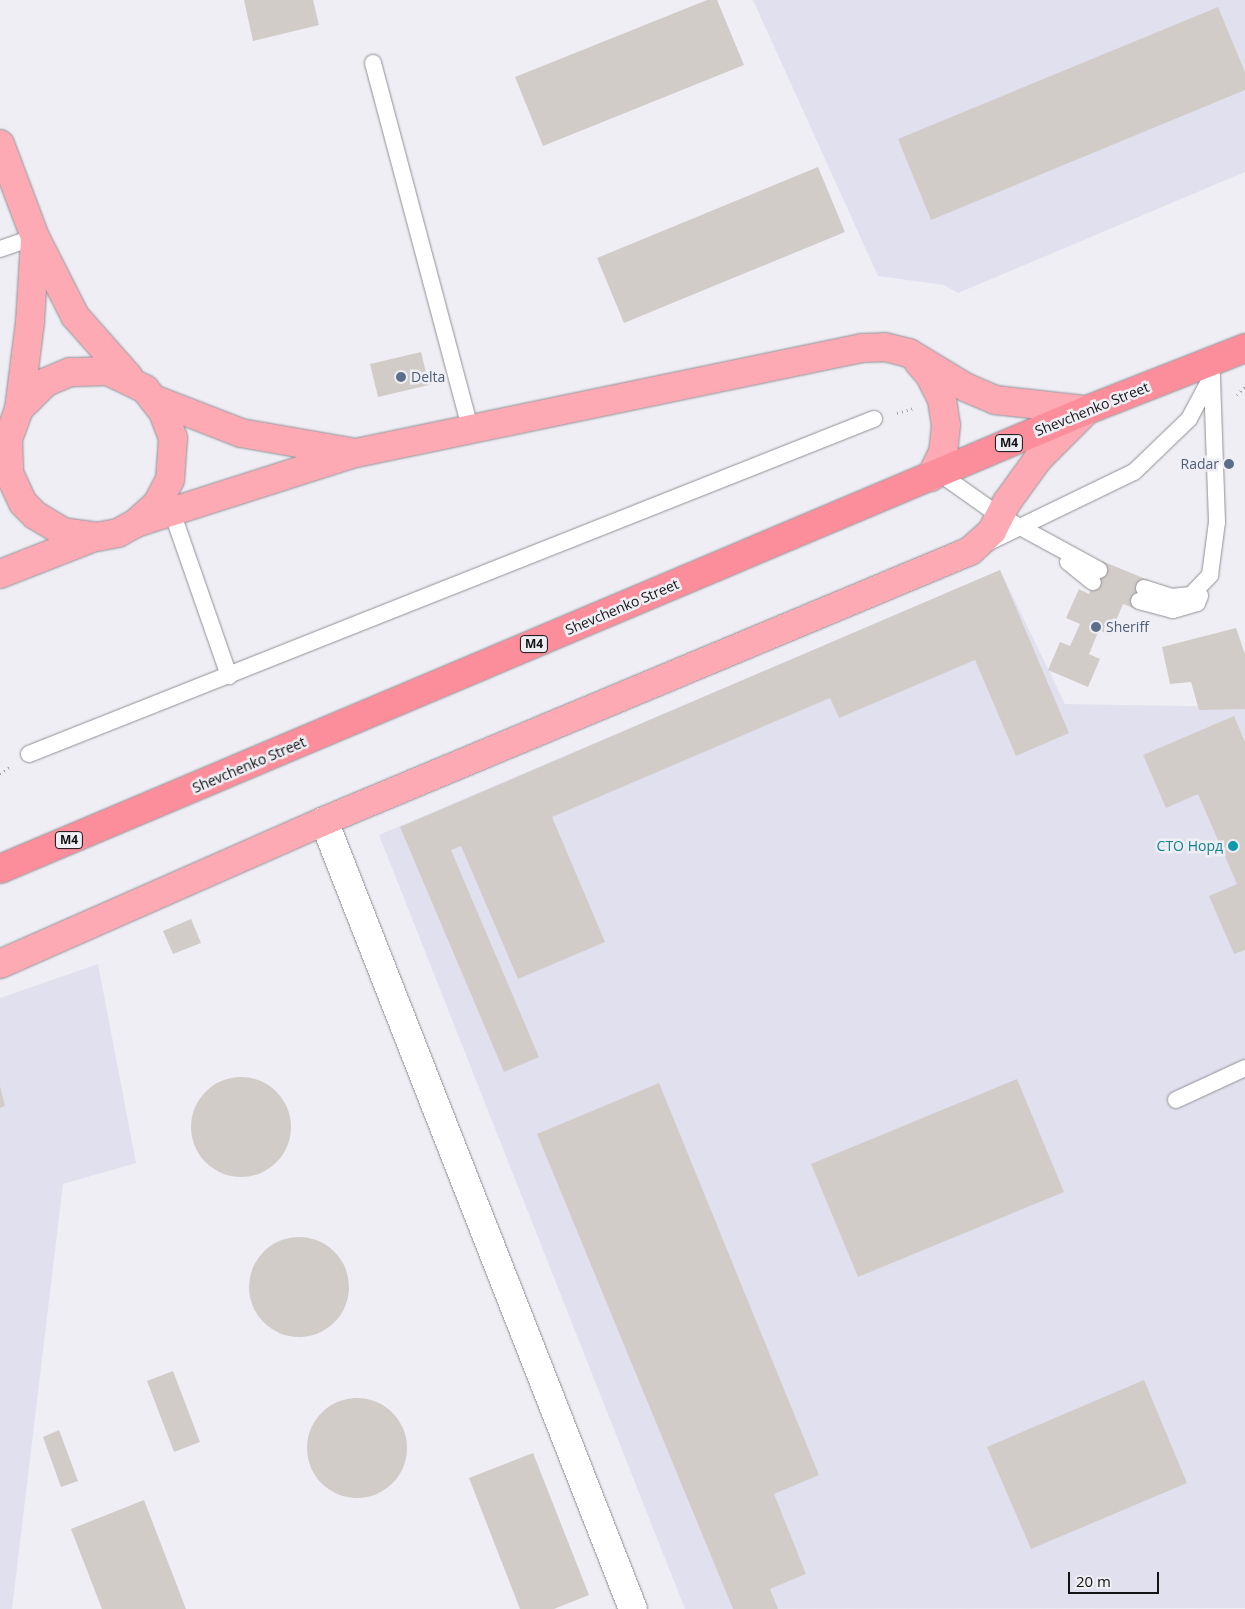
<!DOCTYPE html>
<meta charset="utf-8">
<style>
body{margin:0}
#map{position:relative;width:1245px;height:1609px;overflow:hidden;background:#eeeef4;font-family:"Open Sans",sans-serif}
div>[style]{position:absolute}
[style*='--x']{left:calc(var(--x)*1px);top:calc(var(--y)*1px);width:calc(var(--w)*1px);rotate:calc(var(--a)*1deg)}
.built>*{inset:0;background:#e1e0ee}
.building>*{inset:0;background:#d2ccc9}
.round{border-radius:50%}
.path>*{height:3px;margin-top:-1.5px;transform-origin:0;background:repeating-linear-gradient(90deg,#a5a4a9 0 1px,transparent 0 5px)}
.roads{filter:drop-shadow(0 0 1px #919096) drop-shadow(0 0 1px #919096)}
.service>*{height:16px;margin:-8px;padding:0 8px;transform-origin:8px;border-radius:8px;background:#fff}
.minor>*{height:28px;margin:-14px;padding:0 14px;transform-origin:14px;border-radius:14px;background:#fff}
.primary>*{height:28px;margin:-14px;padding:0 14px;transform-origin:14px;border-radius:14px;background:#fdaab4}
.trunk>*{height:28px;margin:-14px;padding:0 14px;transform-origin:14px;border-radius:14px;background:#fc8e9b}
.dots>*{width:14px;height:14px;translate:-50% -50%;box-sizing:border-box;border:2px solid #eeeef4;border-radius:50%}
span{translate:-50% -50%;white-space:nowrap;text-align:center;line-height:1.15;-webkit-text-stroke:5px #eeeef4;paint-order:stroke}
.shield-label span{padding:1px 4px;background:#eeeef4;border:1px solid;border-radius:4px;-webkit-text-stroke-width:0}
.shield-label{font-size:12px;color:#131214;font-weight:700}
.service-label{font-size:14px;color:#4e5e75}
.left{translate:0 -50%;text-align:left}
.right{translate:-100% -50%;text-align:right}
.street-label{font-size:14px;color:#131214}
.culture-label{font-size:14px;color:#0d838f}
.scale{position:absolute;left:1068px;top:1572px;width:91px;height:22px;box-sizing:border-box;border:2px solid #131214;border-top:0;padding-left:6px;font-size:15px;line-height:18px;white-space:nowrap;color:#131214;-webkit-text-stroke:4px #eeeef4;paint-order:stroke}
</style>
<div id="map">
<div class="built">
<div style="clip-path:polygon(753px 0,1245px 0,1245px 172px,958px 293px,944px 285px,878px 276px)"></div>
<div style="clip-path:polygon(1000px 570px,1065px 704px,1245px 707px,1245px 1608px,685px 1609px,379px 835px)"></div>
<div style="clip-path:polygon(98px 964px,136px 1163px,63px 1184px,12px 1609px,0 1609px,0 998px)"></div>
</div>
<div class="building">
<div style="clip-path:polygon(244px 0,313px 0,319px 25px,253px 41px)"></div>
<div style="clip-path:polygon(707px 0,717px 0,744px 65px,543px 146px,515px 77px)"></div>
<div style="clip-path:polygon(1218px 7px,1245px 72px,1245px 90px,931px 220px,898px 139px)"></div>
<div style="clip-path:polygon(818px 167px,845px 232px,624px 323px,597px 258px)"></div>
<div style="clip-path:polygon(421px 352px,429px 385px,378px 397px,370px 364px)"></div>
<div style="clip-path:polygon(1102px 561px,1148px 580px,1136px 609px,1123px 604px,1110px 635px,1099px 630px,1089px 654px,1100px 659px,1088px 687px,1048px 670px,1060px 642px,1070px 646px,1080px 624px,1066px 618px,1079px 589px,1089px 594px)"></div>
<div style="clip-path:polygon(1000px 570px,1069px 733px,1016px 756px,975px 660px,839px 718px,830px 698px,552px 817px,605px 942px,518px 979px,461px 846px,451px 850px,539px 1057px,504px 1072px,400px 827px)"></div>
<div style="clip-path:polygon(1236px 628px,1245px 654px,1245px 709px,1199px 710px,1191px 682px,1170px 684px,1162px 647px)"></div>
<div style="clip-path:polygon(1234px 716px,1245px 742px,1245px 950px,1234px 954px,1209px 896px,1237px 884px,1198px 794px,1166px 808px,1143px 755px)"></div>
<div style="clip-path:polygon(191px 919px,201px 943px,173px 954px,163px 931px)"></div>
<div class="round" style="left:191px;top:1077px;width:100px;height:100px"></div>
<div style="clip-path:polygon(1017px 1079px,1064px 1192px,858px 1277px,811px 1164px)"></div>
<div style="clip-path:polygon(659px 1083px,819px 1475px,774px 1494px,806px 1574px,770px 1589px,778px 1609px,733px 1609px,537px 1134px)"></div>
<div style="clip-path:polygon(0 1086px,5px 1106px,0 1108px)"></div>
<div class="round" style="left:249px;top:1237px;width:100px;height:100px"></div>
<div style="clip-path:polygon(173px 1371px,200px 1442px,174px 1452px,147px 1381px)"></div>
<div style="clip-path:polygon(1144px 1380px,1187px 1483px,1031px 1549px,987px 1447px)"></div>
<div class="round" style="left:307px;top:1398px;width:100px;height:100px"></div>
<div style="clip-path:polygon(59px 1430px,78px 1481px,61px 1487px,43px 1437px)"></div>
<div style="clip-path:polygon(533px 1453px,589px 1595px,554px 1609px,520px 1609px,469px 1478px)"></div>
<div style="clip-path:polygon(144px 1500px,186px 1609px,102px 1609px,71px 1529px)"></div>
</div>
<div class="path">
<div style="--x:1237;--y:395;--w:12;--a:-48"></div>
<div style="--x:897;--y:413;--w:19;--a:-16"></div>
<div style="--x:0;--y:774;--w:12;--a:-35"></div>
</div>
<div class="roads">
<div class="service">
<div style="--x:373;--y:63;--w:378;--a:75.1"></div>
<div style="--x:0;--y:249;--w:37;--a:-19"></div>
<div style="--x:939;--y:473;--w:75;--a:35.2"></div>
<div style="--x:1000;--y:516;--w:113;--a:28.6"></div>
<div style="--x:172;--y:512;--w:174;--a:70.8"></div>
<div style="--x:987;--y:543;--w:163;--a:-25.8"></div>
<div style="--x:1134;--y:472;--w:76;--a:-43.9"></div>
<div style="--x:1189;--y:419;--w:49;--a:-61.9"></div>
<div style="--x:1068;--y:562;--w:32;--a:39"></div>
<div style="--x:1144;--y:588;--w:28;--a:18"></div>
<div style="--x:1171;--y:597;--w:20;--a:-6"></div>
<div style="--x:1191;--y:595;--w:28;--a:-46"></div>
<div style="--x:1210;--y:575;--w:53;--a:-82.5"></div>
<div style="--x:1217;--y:522;--w:144;--a:-92"></div>
<div style="--x:1139;--y:601;--w:35;--a:15"></div>
<div style="--x:1173;--y:610;--w:25;--a:-16"></div>
<div style="--x:1197;--y:603;--w:8;--a:-67"></div>
<div style="--x:29;--y:754;--w:909;--a:-21.63"></div>
<div style="--x:1176;--y:1100;--w:76;--a:-24.9"></div>
</div>
<div class="minor">
<div style="--x:324;--y:821;--w:846;--a:68.59"></div>
</div>
<div class="primary">
<div style="--x:0;--y:144;--w:99;--a:69.4"></div>
<div style="--x:35;--y:237;--w:89;--a:63.1"></div>
<div style="--x:75;--y:316;--w:81;--a:48.5"></div>
<div style="--x:919;--y:363;--w:15;--a:48"></div>
<div style="--x:929;--y:374;--w:29;--a:63"></div>
<div style="--x:942;--y:400;--w:25;--a:81"></div>
<div style="--x:946;--y:425;--w:27;--a:96"></div>
<div style="--x:943;--y:452;--w:28;--a:116"></div>
<div style="--x:156;--y:400;--w:91;--a:21.2"></div>
<div style="--x:241;--y:433;--w:111;--a:9.9"></div>
<div style="--x:19;--y:409;--w:88;--a:-82.8"></div>
<div style="--x:30;--y:322;--w:81;--a:-86.5"></div>
<div style="--x:136;--y:523;--w:28;--a:-42"></div>
<div style="--x:157;--y:504;--w:27;--a:-62"></div>
<div style="--x:170;--y:480;--w:42;--a:-85.9"></div>
<div style="--x:173;--y:438;--w:28;--a:-111"></div>
<div style="--x:163;--y:412;--w:29;--a:-128"></div>
<div style="--x:145;--y:389;--w:41;--a:-154.1"></div>
<div style="--x:108;--y:371;--w:38;--a:178"></div>
<div style="--x:70;--y:372;--w:26;--a:157"></div>
<div style="--x:46;--y:382;--w:38;--a:135"></div>
<div style="--x:19;--y:409;--w:32;--a:110"></div>
<div style="--x:8;--y:439;--w:34;--a:88"></div>
<div style="--x:9;--y:473;--w:33;--a:65"></div>
<div style="--x:23;--y:503;--w:17;--a:45"></div>
<div style="--x:35;--y:515;--w:33;--a:31"></div>
<div style="--x:63;--y:532;--w:34;--a:8"></div>
<div style="--x:97;--y:537;--w:21;--a:-11"></div>
<div style="--x:118;--y:533;--w:21;--a:-29"></div>
<div style="--x:136;--y:523;--w:231;--a:-17.7"></div>
<div style="--x:356;--y:453;--w:517;--a:-11.72"></div>
<div style="--x:862;--y:348;--w:23;--a:-2"></div>
<div style="--x:885;--y:347;--w:25;--a:14"></div>
<div style="--x:909;--y:353;--w:68;--a:31.1"></div>
<div style="--x:967;--y:388;--w:30;--a:23"></div>
<div style="--x:995;--y:400;--w:93;--a:6.2"></div>
<div style="--x:0;--y:574;--w:99;--a:-21.4"></div>
<div style="--x:0;--y:964;--w:354;--a:-23.8"></div>
<div style="--x:324;--y:821;--w:700;--a:-22.68"></div>
<div style="--x:970;--y:551;--w:30;--a:-42"></div>
<div style="--x:992;--y:531;--w:33;--a:-63"></div>
<div style="--x:1007;--y:502;--w:53;--a:-54.2"></div>
<div style="--x:1038;--y:459;--w:69;--a:-45"></div>
</div>
<div class="trunk">
<div style="--x:0;--y:869;--w:1180;--a:-22.89"></div>
<div style="--x:1087;--y:410;--w:170;--a:-21.4"></div>
</div>
</div>
<div class="dots">
<div style="left:401px;top:377px;background:#5c6f8a"></div>
<div style="left:1229px;top:464px;background:#5c6f8a"></div>
<div style="left:1096px;top:627px;background:#5c6f8a"></div>
<div style="left:1233px;top:846px;background:#0f9aa8"></div>
</div>
<div class="shield-label">
<span style="left:1009px;top:443px">M4</span>
<span style="left:534px;top:644px">M4</span>
<span style="left:69px;top:840px">M4</span>
</div>
<div class="service-label">
<span class="left" style="left:411px;top:377px">Delta</span>
<span class="right" style="left:1219px;top:464px">Radar</span>
<span class="left" style="left:1106px;top:627px">Sheriff</span>
</div>
<div class="street-label">
<span style="left:1092px;top:409px;rotate:-22deg">Shevchenko Street</span>
<span style="left:622px;top:607px;rotate:-23deg">Shevchenko Street</span>
<span style="left:249px;top:765px;rotate:-23deg">Shevchenko Street</span>
</div>
<div class="culture-label">
<span class="right" style="left:1223px;top:846px">СТО Норд</span>
</div>
<div class="scale">20 m</div>
</div>
